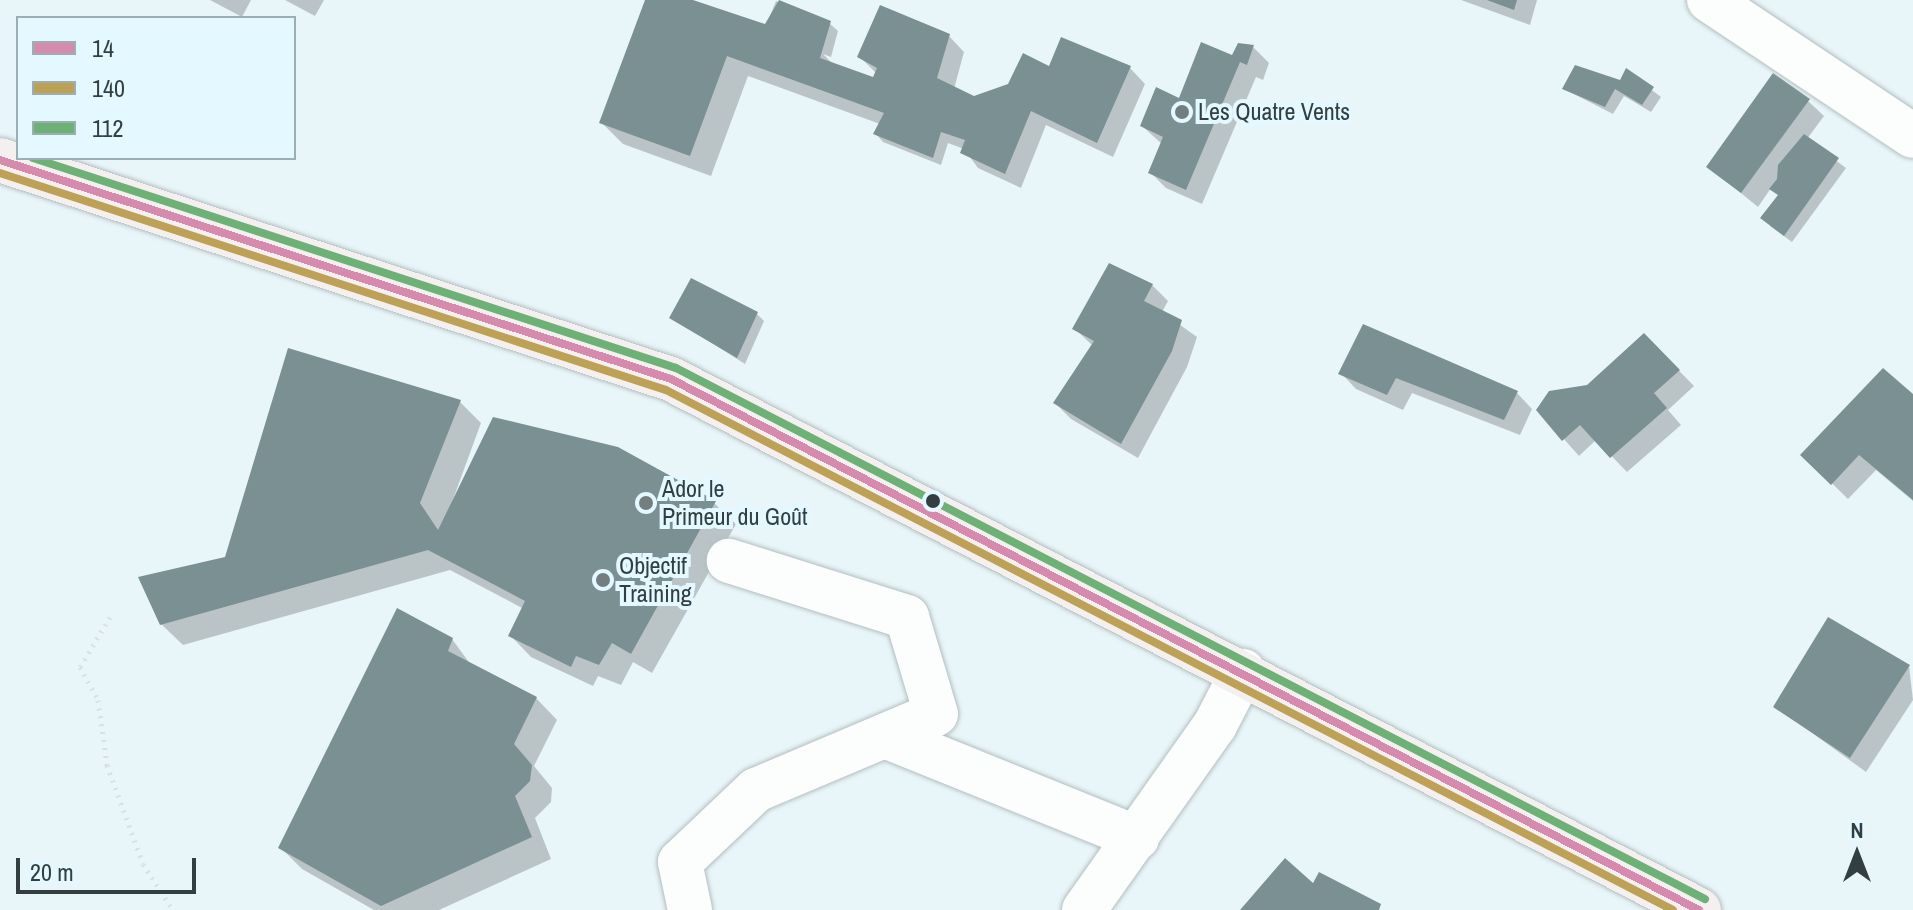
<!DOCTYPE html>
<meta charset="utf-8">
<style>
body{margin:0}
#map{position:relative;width:1913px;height:910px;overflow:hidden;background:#e9f6f9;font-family:"Archivo Narrow",sans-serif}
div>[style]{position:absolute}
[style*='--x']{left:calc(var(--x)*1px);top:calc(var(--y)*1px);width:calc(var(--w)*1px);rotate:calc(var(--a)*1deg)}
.shadow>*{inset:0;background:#0003}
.building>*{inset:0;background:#7a9093}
.path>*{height:5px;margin-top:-2.5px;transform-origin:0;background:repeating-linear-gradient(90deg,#dce0e0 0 2px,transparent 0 8px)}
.roads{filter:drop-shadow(0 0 2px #b3bec0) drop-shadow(0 0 2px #b3bec0)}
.minor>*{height:44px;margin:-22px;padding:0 22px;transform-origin:22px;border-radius:22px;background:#fcfefe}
.major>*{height:44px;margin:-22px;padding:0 22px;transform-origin:22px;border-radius:22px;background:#f5f0f0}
.bus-1>*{height:8px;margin:-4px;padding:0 4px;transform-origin:4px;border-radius:4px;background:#d68aae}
.bus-2>*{height:8px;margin:-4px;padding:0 4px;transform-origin:4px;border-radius:4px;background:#bca157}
.bus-3>*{height:8px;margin:-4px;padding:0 4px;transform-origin:4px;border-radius:4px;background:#6db177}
.dots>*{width:22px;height:22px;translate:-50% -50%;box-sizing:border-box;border:4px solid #e3f9ff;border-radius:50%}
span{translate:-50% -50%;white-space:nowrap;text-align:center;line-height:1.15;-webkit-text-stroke:8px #e3f9ff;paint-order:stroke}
.poi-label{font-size:24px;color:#333e41}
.left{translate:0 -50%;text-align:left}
.legend{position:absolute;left:16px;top:16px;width:280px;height:144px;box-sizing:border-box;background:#e3f9ff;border:2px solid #9daeb3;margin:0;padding:10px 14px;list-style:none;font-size:24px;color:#333e41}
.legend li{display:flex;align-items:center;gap:16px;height:40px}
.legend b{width:40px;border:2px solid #9daeb3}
.north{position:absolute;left:1817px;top:814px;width:80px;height:80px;-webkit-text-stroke:6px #e3f9ff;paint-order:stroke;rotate:0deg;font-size:22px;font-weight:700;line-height:32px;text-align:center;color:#333e41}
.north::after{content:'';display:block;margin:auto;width:28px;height:36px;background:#333e41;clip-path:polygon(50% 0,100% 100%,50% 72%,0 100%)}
.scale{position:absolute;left:16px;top:858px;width:180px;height:36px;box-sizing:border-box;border:4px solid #333e41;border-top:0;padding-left:10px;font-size:24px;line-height:28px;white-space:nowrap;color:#333e41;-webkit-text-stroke:6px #e3f9ff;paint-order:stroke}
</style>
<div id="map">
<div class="shadow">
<div style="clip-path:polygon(210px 0,251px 0,242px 17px)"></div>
<div style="clip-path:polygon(285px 0,324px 0,315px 16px)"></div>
<div style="clip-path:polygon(647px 0,687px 0,766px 26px,776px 1px,829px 23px,838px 31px,831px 57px,823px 54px,835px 66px,874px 80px,877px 74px,860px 57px,949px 36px,964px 52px,954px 89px,974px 98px,1050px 69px,1130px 68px,1145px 84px,1113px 157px,1046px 125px,1021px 188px,978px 168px,964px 149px,948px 143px,941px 165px,883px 142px,876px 134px,880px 124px,748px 76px,711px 176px,623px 144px,602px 123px)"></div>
<div style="clip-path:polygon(1461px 0,1537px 0,1530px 25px)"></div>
<div style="clip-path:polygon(1239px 45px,1253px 47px,1269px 63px,1263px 80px,1256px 77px,1202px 204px,1166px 188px,1151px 173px,1162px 144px,1142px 126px,1233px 58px)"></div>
<div style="clip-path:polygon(1627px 71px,1661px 97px,1651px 112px,1624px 96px,1613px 114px,1564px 89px,1621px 83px)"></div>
<div style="clip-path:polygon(1808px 101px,1824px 116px,1807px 139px,1846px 168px,1792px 242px,1770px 226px,1779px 196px,1771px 188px,1758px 207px,1709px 167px)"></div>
<div style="clip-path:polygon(1152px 285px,1168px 301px,1162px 312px,1197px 337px,1187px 367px,1138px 458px,1071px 419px,1055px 403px,1093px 346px,1074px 328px)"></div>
<div style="clip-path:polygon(756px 313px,764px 321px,745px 364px,671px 317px)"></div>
<div style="clip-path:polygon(1364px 326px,1517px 393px,1532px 409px,1520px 435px,1412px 393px,1403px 410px,1356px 389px,1341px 373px)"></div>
<div style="clip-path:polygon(1644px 335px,1694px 386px,1668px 410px,1681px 425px,1627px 472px,1596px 440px,1579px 456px,1538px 410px,1588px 387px)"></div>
<div style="clip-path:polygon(1913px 397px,1913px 501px,1876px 470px,1848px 499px,1803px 455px)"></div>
<div style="clip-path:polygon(460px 402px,481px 423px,448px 513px,714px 503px,736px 524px,652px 673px,633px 662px,621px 685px,598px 676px,593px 686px,531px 657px,510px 635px,524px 609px,450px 570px,183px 645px,161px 624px,227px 559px)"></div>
<div style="clip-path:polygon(452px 639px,471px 665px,536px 698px,557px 720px,534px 766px,552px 788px,551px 802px,535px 818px,551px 859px,439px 910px,374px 910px,302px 869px,281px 848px)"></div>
<div style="clip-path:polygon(1909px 666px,1913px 700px,1866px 772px,1775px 706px)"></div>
</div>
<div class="building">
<div style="clip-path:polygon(645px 0,693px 0,765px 24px,779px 0,831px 21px,820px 58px,873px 77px,877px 68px,857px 57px,880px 5px,950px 34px,937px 78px,974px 96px,1008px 84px,1023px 53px,1049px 66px,1061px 37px,1131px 66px,1097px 143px,1031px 111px,1005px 174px,960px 153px,965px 140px,941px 132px,933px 158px,873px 134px,884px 113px,727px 56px,690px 156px,599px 123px)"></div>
<div style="clip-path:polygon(1487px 0,1517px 0,1514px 10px)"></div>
<div style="clip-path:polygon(1201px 42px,1232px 55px,1238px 43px,1254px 45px,1247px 65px,1240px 62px,1186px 190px,1148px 173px,1163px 137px,1140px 126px,1156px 87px,1179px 98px)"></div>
<div style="clip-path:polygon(1575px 65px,1620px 80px,1626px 68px,1654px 87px,1642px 105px,1615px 89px,1605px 107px,1562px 89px)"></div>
<div style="clip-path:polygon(1773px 73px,1810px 99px,1741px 193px,1706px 167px)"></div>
<div style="clip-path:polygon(1804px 134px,1839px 158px,1784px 236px,1760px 218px,1778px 195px,1769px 189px,1777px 179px,1778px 165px)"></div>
<div style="clip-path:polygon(1109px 263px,1153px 284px,1144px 301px,1182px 320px,1172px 351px,1121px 444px,1053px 403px,1094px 341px,1072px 329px)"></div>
<div style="clip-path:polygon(691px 278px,758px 312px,737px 358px,669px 318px)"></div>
<div style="clip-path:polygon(1363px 324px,1518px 391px,1504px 420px,1396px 378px,1387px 395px,1338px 374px)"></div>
<div style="clip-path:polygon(1644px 333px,1680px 370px,1654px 393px,1667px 408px,1610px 458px,1580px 425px,1562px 441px,1536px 410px,1549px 391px,1587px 385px)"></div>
<div style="clip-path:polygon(288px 348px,461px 400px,420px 503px,438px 530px,493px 417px,618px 447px,716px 501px,631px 654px,612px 643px,599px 665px,576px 656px,571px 667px,508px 636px,525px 601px,428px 550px,160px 625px,138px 577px,225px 557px)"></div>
<div style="clip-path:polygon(1883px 368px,1913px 394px,1913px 500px,1859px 455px,1831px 485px,1800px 455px)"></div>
<div style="clip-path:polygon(397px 608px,453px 638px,448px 651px,537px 697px,514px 744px,532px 765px,530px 781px,515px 796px,532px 837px,381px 906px,278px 848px)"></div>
<div style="clip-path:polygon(1828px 617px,1910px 665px,1850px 758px,1773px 707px)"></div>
<div style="clip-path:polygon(1285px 858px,1313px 883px,1319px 872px,1381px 904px,1379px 910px,1240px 910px)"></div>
</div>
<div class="path">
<div style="--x:110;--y:617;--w:58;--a:121"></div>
<div style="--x:80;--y:667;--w:38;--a:61"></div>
<div style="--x:98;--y:700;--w:66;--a:82.1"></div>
<div style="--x:107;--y:765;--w:105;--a:70"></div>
<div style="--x:143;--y:864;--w:55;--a:56.9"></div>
</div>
<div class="roads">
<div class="minor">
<div style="--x:1709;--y:0;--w:245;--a:33.7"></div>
<div style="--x:885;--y:736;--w:272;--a:22"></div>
<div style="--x:690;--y:910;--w:49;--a:-101.8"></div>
<div style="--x:680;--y:862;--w:105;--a:-43.5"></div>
<div style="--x:756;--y:790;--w:195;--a:-22.9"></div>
<div style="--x:936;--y:714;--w:101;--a:-106.6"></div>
<div style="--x:907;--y:617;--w:187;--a:-162.5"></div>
<div style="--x:1084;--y:910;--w:227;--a:-54.7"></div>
<div style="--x:1215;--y:725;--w:61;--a:-62.6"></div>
</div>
<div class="major">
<div style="--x:0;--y:160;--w:706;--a:18.08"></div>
<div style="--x:671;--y:379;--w:1157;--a:27.32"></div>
</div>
</div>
<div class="bus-1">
<div style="--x:0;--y:160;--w:706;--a:18.08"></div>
<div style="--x:671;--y:379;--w:1157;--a:27.32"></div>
</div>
<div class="bus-2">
<div style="--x:0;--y:173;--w:700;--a:18.05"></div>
<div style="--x:666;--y:390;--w:1133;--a:27.31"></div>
</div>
<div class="bus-3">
<div style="--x:33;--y:158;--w:676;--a:18.09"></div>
<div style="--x:676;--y:368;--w:1158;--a:27.3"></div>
</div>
<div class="dots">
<div style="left:1182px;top:112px;background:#737e81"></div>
<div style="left:933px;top:501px;background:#333e41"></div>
<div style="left:646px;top:503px;background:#737e81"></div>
<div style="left:603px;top:580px;background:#737e81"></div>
</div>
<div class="poi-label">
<span class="left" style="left:1198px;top:112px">Les Quatre Vents</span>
<span class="left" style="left:662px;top:503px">Ador le<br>Primeur du Goût</span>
<span class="left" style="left:619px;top:580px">Objectif<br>Training</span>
</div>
<ul class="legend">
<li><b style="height:10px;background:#d68aae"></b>14</li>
<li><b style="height:10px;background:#bca157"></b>140</li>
<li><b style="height:10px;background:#6db177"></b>112</li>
</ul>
<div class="north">N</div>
<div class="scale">20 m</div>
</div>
